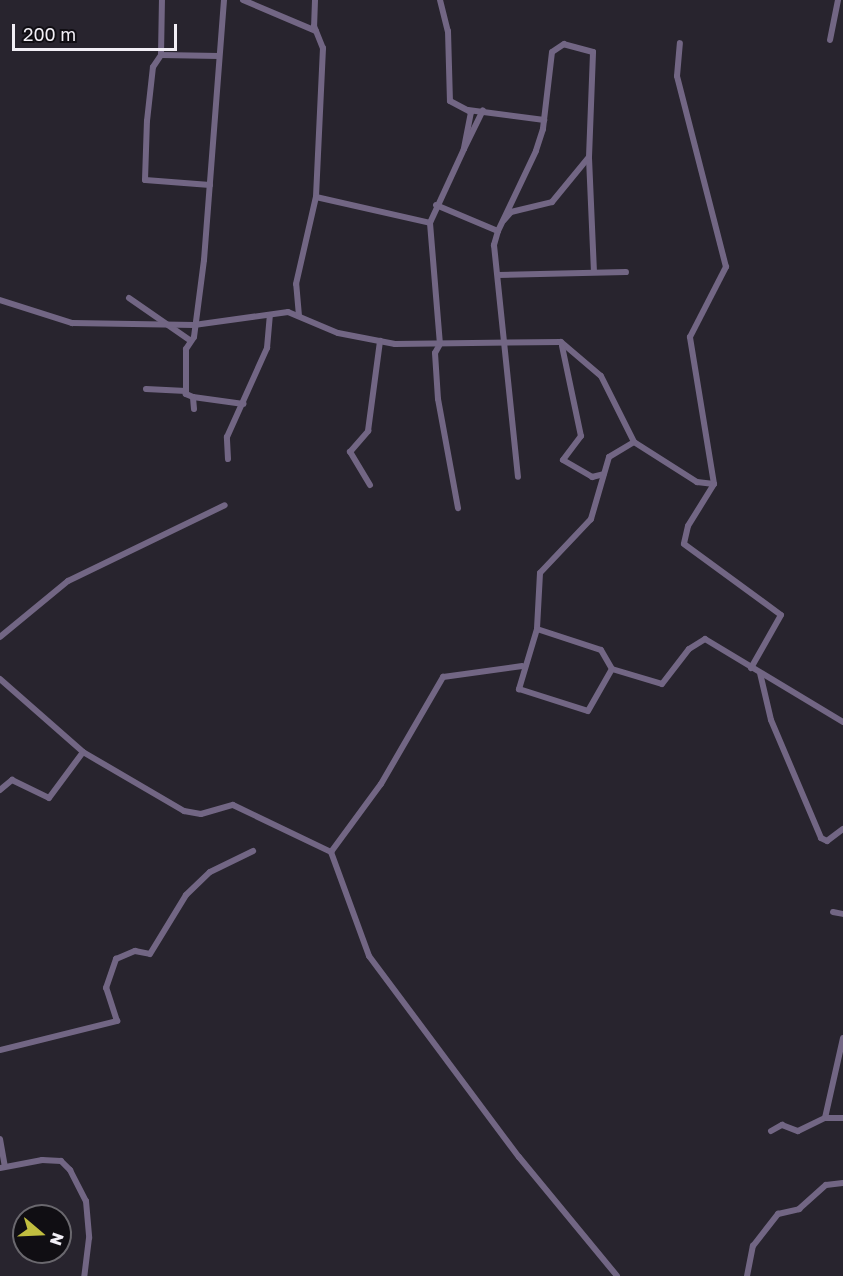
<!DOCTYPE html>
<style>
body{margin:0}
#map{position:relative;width:843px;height:1276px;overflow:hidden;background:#28242e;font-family:"Golos Text",sans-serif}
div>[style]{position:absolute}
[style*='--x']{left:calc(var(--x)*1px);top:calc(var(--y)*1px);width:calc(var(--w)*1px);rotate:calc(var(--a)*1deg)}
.minor>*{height:6px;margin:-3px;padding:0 3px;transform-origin:3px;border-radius:3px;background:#726684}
span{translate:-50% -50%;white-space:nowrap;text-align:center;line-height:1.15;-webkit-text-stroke:6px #100e13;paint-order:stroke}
.north{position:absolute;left:12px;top:1204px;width:60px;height:60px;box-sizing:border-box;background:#100e13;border:2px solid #6a686e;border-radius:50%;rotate:109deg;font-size:16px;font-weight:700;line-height:24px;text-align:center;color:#f2eff6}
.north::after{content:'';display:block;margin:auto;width:21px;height:27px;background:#c1be40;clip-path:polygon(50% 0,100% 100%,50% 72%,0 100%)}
.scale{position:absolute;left:12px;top:24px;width:165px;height:27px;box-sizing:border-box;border:3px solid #f2eff6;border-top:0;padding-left:8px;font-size:18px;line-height:21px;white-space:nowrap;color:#f2eff6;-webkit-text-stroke:4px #100e13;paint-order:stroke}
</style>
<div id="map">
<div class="minor">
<div style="--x:243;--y:0;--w:79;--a:23"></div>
<div style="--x:315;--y:0;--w:26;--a:92"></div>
<div style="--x:314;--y:26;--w:24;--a:68"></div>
<div style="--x:323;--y:48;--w:149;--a:92.7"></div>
<div style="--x:316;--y:197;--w:117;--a:12.8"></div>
<div style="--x:440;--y:0;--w:32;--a:76"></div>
<div style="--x:448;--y:31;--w:70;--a:88.4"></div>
<div style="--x:450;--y:101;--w:24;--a:28"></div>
<div style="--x:471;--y:112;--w:38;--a:101"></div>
<div style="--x:464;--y:149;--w:81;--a:114.7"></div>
<div style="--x:430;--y:223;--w:121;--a:85.3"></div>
<div style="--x:440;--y:344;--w:10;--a:119"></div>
<div style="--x:435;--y:353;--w:46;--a:86.3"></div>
<div style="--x:438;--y:399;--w:111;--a:79.6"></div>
<div style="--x:830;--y:40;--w:41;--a:-78.7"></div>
<div style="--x:161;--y:55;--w:55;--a:-89"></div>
<div style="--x:468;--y:110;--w:77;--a:7.5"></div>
<div style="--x:464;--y:149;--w:43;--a:-64"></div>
<div style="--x:589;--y:158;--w:114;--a:87.5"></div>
<div style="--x:210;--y:185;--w:65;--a:-175.6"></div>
<div style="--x:145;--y:180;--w:59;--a:-88.1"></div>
<div style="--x:147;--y:121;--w:54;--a:-83.7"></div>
<div style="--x:153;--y:67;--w:14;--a:-56"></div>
<div style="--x:161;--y:55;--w:58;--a:1"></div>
<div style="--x:436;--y:205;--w:67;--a:22.8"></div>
<div style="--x:504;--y:220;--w:11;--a:-49"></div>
<div style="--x:511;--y:212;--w:42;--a:-13.7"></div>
<div style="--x:552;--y:202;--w:58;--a:-50.6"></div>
<div style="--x:589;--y:157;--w:105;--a:-87.8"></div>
<div style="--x:593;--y:52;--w:30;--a:-165"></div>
<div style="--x:564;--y:44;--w:14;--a:146"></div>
<div style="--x:552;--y:52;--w:78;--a:96.7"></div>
<div style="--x:543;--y:129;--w:23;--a:108"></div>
<div style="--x:536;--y:151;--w:89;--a:115.4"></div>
<div style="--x:498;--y:231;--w:15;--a:106"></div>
<div style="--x:494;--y:245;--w:233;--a:84.1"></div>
<div style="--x:498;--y:275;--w:128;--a:-1.3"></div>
<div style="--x:129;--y:298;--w:75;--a:34.7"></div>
<div style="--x:0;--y:300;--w:76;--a:17.7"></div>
<div style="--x:72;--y:323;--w:122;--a:0.9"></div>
<div style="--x:194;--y:325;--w:95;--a:-7.9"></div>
<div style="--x:288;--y:312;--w:54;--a:22.8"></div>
<div style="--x:338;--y:333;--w:58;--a:10.9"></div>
<div style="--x:395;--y:344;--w:166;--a:-0.7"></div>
<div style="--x:561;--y:342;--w:52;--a:40.4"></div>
<div style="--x:601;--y:376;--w:74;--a:63.4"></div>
<div style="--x:634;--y:442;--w:75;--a:32.4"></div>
<div style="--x:697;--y:482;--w:17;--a:7"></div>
<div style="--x:714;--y:484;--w:149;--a:-99.3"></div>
<div style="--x:690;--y:337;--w:79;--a:-62.8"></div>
<div style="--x:726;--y:267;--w:197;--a:-104.4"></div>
<div style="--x:677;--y:76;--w:33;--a:-85"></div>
<div style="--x:299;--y:316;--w:32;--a:-95"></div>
<div style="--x:296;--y:284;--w:89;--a:-77.1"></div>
<div style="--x:562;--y:346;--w:92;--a:78.1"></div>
<div style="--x:581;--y:436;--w:30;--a:127"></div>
<div style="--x:563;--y:460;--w:34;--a:30"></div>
<div style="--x:592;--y:477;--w:12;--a:-14"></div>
<div style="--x:146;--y:389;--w:40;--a:2.9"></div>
<div style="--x:193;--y:397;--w:51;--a:7.8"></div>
<div style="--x:194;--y:409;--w:12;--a:-95"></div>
<div style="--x:193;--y:397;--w:8;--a:-157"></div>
<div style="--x:186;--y:394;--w:45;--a:-90"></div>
<div style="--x:186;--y:349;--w:14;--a:-56"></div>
<div style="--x:194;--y:337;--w:78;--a:-82.6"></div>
<div style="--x:204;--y:260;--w:261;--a:-85.6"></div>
<div style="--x:634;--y:442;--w:29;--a:149"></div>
<div style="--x:609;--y:457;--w:65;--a:106.2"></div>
<div style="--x:591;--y:519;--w:74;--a:133.4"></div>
<div style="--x:540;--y:573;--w:56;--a:93.1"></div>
<div style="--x:537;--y:629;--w:63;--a:106.7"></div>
<div style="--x:519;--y:689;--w:72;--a:17.7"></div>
<div style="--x:588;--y:711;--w:48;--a:-60.3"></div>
<div style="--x:612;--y:669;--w:52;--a:16.7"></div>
<div style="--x:662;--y:684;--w:44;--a:-52.4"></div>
<div style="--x:689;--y:649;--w:19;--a:-32"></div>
<div style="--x:705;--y:639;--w:161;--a:31"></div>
<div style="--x:228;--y:459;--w:22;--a:-93"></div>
<div style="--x:227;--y:437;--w:98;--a:-65.8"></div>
<div style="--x:267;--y:348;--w:33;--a:-85"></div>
<div style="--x:714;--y:484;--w:49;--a:121.8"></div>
<div style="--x:688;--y:526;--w:18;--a:103"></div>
<div style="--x:684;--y:544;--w:120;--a:36.2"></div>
<div style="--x:781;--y:615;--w:61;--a:119.5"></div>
<div style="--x:370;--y:485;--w:39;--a:-121"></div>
<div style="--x:350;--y:452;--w:28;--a:-49"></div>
<div style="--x:368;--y:431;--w:91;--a:-82.4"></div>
<div style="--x:537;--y:629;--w:67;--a:18.2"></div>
<div style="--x:601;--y:650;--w:22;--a:60"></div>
<div style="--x:0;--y:637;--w:88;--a:-39.5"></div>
<div style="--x:68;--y:581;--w:174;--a:-25.8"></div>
<div style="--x:760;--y:673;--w:48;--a:76.8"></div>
<div style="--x:771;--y:720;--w:128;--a:67"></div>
<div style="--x:821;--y:838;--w:7;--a:27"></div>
<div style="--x:827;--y:841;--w:20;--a:-37"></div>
<div style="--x:0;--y:679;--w:111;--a:41.3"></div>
<div style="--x:83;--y:752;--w:117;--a:30.3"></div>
<div style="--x:184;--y:811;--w:17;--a:10"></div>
<div style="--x:201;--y:814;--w:33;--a:-16"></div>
<div style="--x:233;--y:805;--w:109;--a:25.6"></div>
<div style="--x:331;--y:852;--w:84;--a:-53.7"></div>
<div style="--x:381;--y:784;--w:124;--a:-59.9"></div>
<div style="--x:443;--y:677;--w:80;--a:-7.9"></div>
<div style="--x:0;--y:790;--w:16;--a:-40"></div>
<div style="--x:12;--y:780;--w:41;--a:25.9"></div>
<div style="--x:49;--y:798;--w:57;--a:-53.5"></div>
<div style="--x:331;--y:852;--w:111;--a:69.9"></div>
<div style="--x:369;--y:956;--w:251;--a:53.3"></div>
<div style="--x:519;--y:1157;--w:154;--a:50.5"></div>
<div style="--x:833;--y:912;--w:10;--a:11"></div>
<div style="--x:0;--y:1050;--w:121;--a:-13.9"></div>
<div style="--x:117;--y:1021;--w:35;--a:-108"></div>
<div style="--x:106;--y:988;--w:31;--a:-71"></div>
<div style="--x:116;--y:959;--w:21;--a:-23"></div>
<div style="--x:135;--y:951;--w:15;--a:11"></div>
<div style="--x:150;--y:954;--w:69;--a:-58.6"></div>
<div style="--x:186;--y:895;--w:33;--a:-44"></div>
<div style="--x:210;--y:872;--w:48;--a:-26"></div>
<div style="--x:825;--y:1118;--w:82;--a:-77.3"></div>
<div style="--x:771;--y:1131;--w:13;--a:-29"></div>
<div style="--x:782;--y:1125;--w:17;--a:21"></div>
<div style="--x:798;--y:1131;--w:30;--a:-26"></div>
<div style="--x:825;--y:1118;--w:18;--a:0"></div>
<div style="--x:0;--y:1139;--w:27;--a:80"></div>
<div style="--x:0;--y:1168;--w:43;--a:-10.8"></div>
<div style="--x:42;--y:1160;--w:19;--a:3"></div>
<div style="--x:61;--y:1161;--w:13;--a:45"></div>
<div style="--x:70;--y:1170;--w:35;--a:63"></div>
<div style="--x:86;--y:1201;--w:37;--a:85"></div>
<div style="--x:89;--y:1238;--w:38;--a:97"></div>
<div style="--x:747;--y:1276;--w:31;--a:-79"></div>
<div style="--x:753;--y:1246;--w:41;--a:-52"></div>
<div style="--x:778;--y:1214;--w:22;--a:-13"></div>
<div style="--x:799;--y:1209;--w:36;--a:-42"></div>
<div style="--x:826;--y:1185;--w:17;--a:-7"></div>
</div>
<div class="north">N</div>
<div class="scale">200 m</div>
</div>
